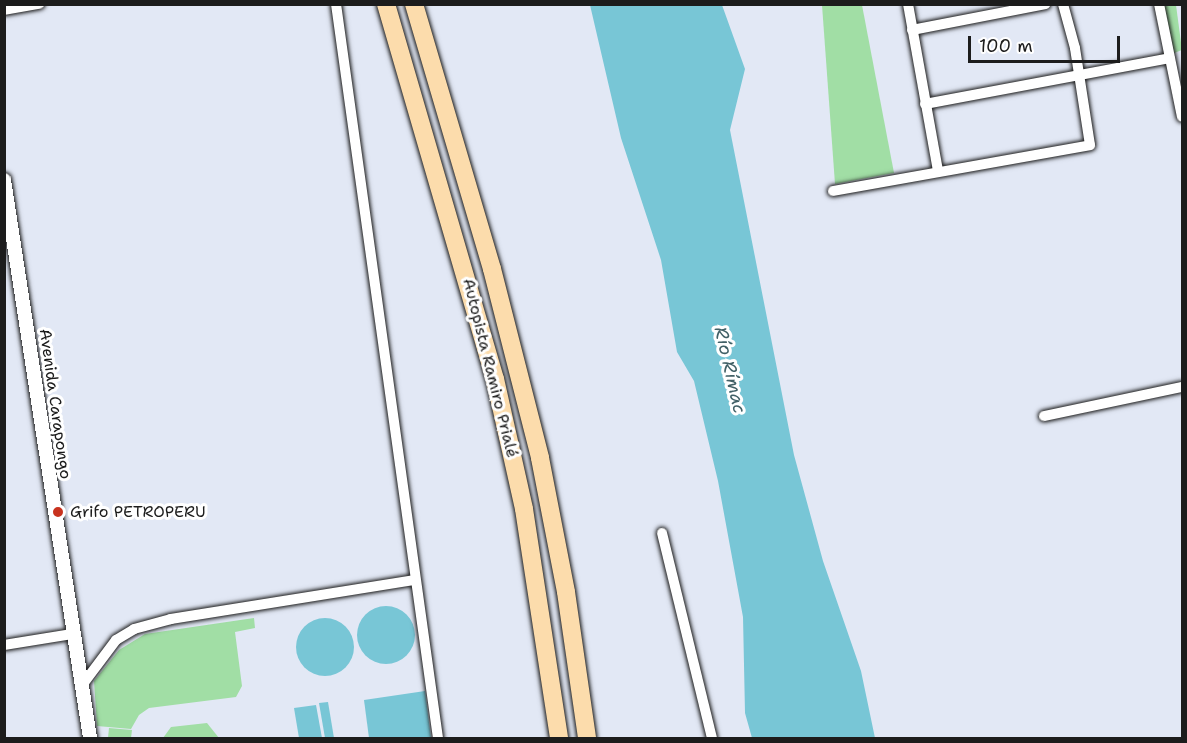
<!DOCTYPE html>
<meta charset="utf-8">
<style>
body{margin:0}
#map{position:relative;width:1187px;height:743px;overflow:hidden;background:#e2e8f5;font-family:"Shantell Sans",sans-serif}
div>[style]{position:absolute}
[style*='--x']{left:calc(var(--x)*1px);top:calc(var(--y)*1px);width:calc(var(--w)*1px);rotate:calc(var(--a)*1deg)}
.green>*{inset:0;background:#a1dea5}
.water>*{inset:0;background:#78c6d6}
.round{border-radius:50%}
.roads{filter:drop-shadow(0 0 2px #1c1c1c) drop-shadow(0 0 2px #1c1c1c)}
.minor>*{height:10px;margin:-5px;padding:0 5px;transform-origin:5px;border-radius:5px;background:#fff}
.tertiary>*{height:14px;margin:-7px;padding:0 7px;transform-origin:7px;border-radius:7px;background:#fff}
.trunk>*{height:18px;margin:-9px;padding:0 9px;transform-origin:9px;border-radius:9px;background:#fcdcac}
.dots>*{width:16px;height:16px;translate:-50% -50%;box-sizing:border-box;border:3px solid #fff;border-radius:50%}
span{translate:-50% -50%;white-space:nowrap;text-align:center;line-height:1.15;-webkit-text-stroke:6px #fff;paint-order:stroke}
.street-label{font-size:16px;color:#1c1c1c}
.poi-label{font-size:16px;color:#1c1c1c}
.left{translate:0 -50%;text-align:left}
.water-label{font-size:18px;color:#416066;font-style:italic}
.frame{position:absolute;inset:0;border:6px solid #1c1c1c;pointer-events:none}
.scale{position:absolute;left:968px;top:36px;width:152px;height:27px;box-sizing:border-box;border:3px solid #1c1c1c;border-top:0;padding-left:8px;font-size:18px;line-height:21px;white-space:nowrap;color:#1c1c1c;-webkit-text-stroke:4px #fff;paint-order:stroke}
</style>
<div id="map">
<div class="green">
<div style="clip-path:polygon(822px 5px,862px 5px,894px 173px,835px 184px)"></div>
<div style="clip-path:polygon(1164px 5px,1176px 5px,1182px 50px,1174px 53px)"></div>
<div style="clip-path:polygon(254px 618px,255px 628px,235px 632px,242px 686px,236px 697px,149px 708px,139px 715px,131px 729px,97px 726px,94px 681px,119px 650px,145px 634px)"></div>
<div style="clip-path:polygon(207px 723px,219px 738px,163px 738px,171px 727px)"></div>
<div style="clip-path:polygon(109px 728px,132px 730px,131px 738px,108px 738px)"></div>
</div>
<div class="water">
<div style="clip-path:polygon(590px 5px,722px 5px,745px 69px,730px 130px,794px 455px,823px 561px,861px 671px,875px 738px,752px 738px,745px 713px,743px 617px,718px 481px,694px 381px,677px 352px,661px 260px,621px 138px)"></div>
<div class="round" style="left:357px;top:606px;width:58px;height:58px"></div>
<div class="round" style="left:296px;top:618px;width:58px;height:58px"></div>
<div style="clip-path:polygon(425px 691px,431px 738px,369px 738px,364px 700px)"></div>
<div style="clip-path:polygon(328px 702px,334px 738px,325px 738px,319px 703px)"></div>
<div style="clip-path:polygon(316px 705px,322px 738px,299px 738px,294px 708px)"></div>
</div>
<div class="roads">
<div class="minor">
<div style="--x:336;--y:4;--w:741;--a:82.09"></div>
<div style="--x:908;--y:4;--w:169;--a:79.8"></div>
<div style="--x:1159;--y:4;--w:115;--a:78.5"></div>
<div style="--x:4;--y:10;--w:36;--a:-10"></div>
<div style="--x:912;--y:30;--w:136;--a:-11"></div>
<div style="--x:925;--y:104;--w:249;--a:-10.6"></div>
<div style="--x:833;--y:191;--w:261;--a:-10.1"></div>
<div style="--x:1090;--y:145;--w:98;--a:-98.8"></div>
<div style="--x:1075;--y:48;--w:46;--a:-105.3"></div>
<div style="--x:1044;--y:416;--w:141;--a:-11.9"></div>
<div style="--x:662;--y:533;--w:211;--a:76.3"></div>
<div style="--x:4;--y:645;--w:69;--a:-9.2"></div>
<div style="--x:83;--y:684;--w:55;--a:-53.1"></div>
<div style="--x:116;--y:640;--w:21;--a:-31"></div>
<div style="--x:134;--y:629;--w:38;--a:-15"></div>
<div style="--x:171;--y:619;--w:247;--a:-9.1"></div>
</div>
<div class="tertiary">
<div style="--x:4;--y:180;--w:565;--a:81.24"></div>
</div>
<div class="trunk">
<div style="--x:386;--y:4;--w:391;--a:73.8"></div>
<div style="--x:495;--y:379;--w:133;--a:77.4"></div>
<div style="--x:524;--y:509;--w:232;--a:81.3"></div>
<div style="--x:414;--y:4;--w:276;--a:73.6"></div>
<div style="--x:492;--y:269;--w:195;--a:75.7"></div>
<div style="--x:540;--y:458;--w:136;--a:79"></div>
<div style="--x:566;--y:592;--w:148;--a:81.8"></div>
</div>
</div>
<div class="dots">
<div style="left:58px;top:512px;background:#c8321e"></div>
</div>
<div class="street-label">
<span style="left:490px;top:368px;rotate:76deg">Autopista Ramiro Prialé</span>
<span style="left:55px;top:404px;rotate:82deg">Avenida Carapongo</span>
</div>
<div class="poi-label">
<span class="left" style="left:70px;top:512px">Grifo PETROPERU</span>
</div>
<div class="water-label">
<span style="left:730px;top:370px;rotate:77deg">Río Rímac</span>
</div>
<div class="frame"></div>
<div class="scale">100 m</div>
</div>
